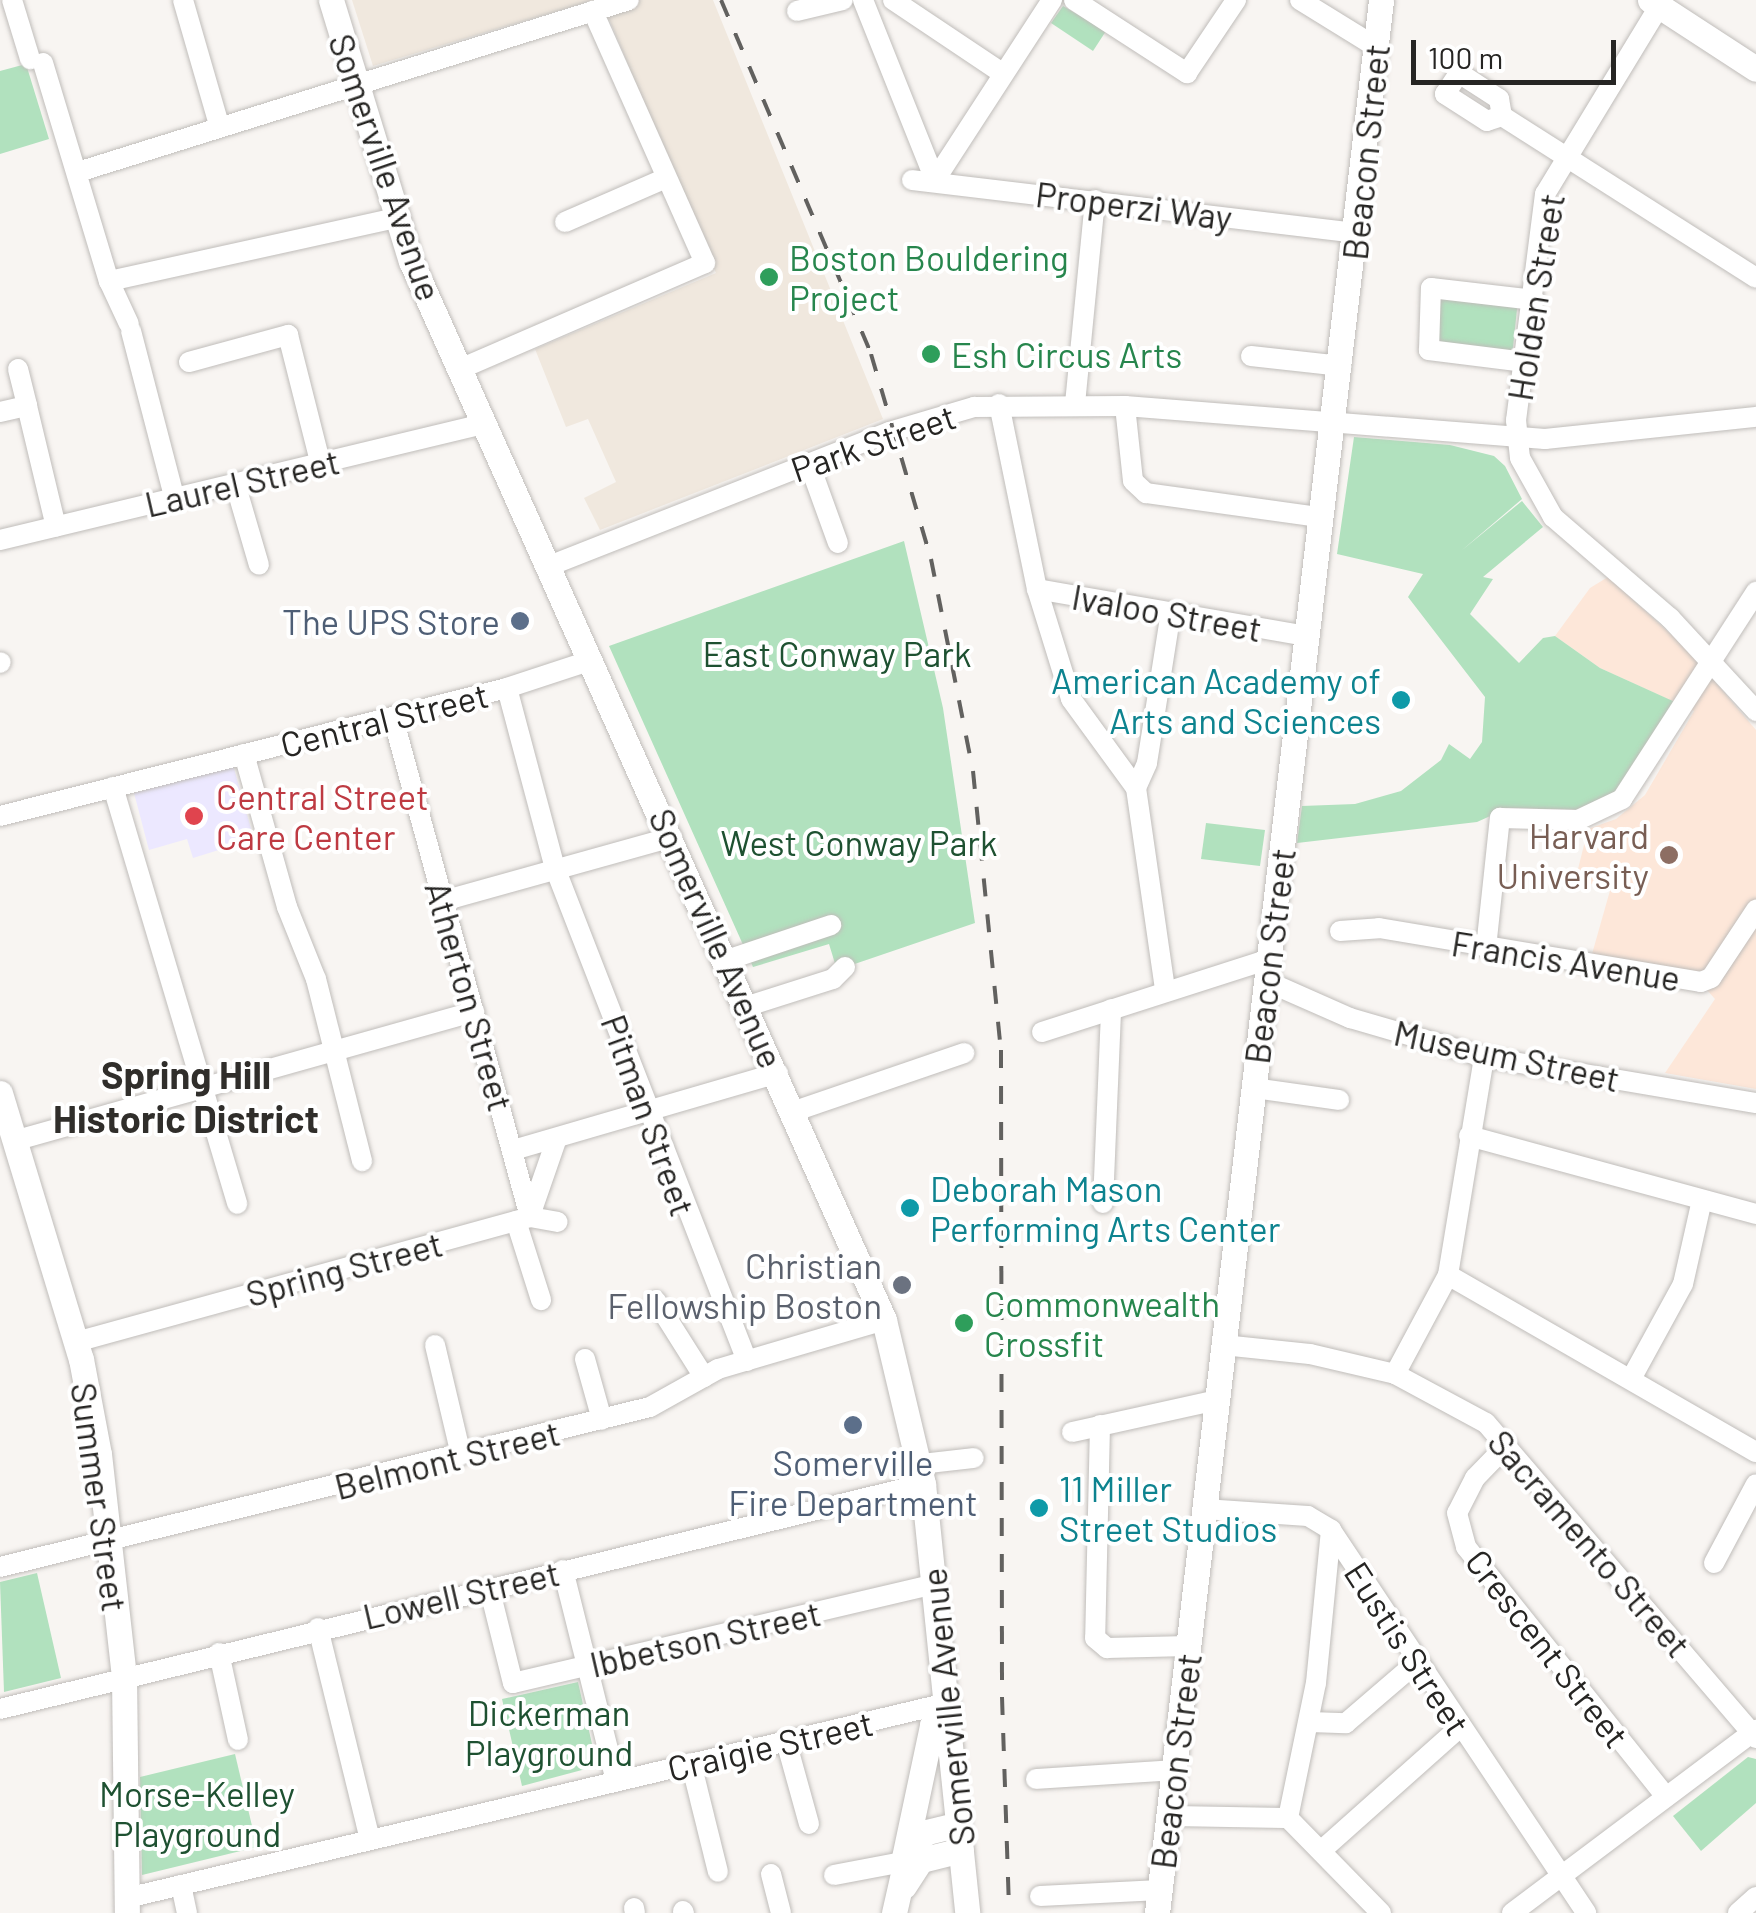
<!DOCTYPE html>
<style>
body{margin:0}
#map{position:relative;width:1756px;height:1913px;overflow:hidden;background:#f8f5f2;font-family:Barlow,sans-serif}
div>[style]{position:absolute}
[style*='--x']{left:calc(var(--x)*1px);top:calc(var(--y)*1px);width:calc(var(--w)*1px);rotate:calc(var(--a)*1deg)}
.built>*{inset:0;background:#f0e8de}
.education>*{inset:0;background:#fde7d9}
.medical>*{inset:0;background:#ece8ff}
.green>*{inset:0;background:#b1e1be}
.roads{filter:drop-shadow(0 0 2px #c0bdba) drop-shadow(0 0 2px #c0bdba)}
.minor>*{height:20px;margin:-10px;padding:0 10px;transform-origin:10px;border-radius:10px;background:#fff}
.major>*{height:25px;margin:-12.5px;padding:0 12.5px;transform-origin:12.5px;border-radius:12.5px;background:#fff}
.rail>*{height:4px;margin-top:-2px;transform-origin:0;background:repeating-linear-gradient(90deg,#62615f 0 18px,transparent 0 36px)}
.dots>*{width:28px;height:28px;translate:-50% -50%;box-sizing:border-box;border:5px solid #fff;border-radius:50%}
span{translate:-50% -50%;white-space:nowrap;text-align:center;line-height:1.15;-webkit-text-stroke:8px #fff;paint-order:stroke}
.street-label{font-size:35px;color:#262523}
.leisure-label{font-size:35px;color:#27864d}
.left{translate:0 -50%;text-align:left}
.service-label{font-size:35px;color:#4e5e75}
.right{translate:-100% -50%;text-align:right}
.park-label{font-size:35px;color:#1e5131}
.culture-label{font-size:35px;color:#0d838f}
.health-label{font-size:35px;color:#be3a42}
.education-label{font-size:35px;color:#785e54}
.worship-label{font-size:35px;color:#5b616d}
.neighbourhood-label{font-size:38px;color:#302e2b;font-weight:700}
.scale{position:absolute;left:1411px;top:40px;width:205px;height:45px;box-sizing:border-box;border:5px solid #262523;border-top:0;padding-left:12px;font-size:30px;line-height:35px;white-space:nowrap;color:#262523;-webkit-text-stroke:8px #fff;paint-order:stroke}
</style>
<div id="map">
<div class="built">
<div style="clip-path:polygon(352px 0,594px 0,373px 66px)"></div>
<div style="clip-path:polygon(601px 0,713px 0,883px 419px,600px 530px,584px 498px,616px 482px,588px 419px,566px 427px,535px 349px,716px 273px)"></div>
</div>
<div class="education">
<div style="clip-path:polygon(1608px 577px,1688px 650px,1756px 730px,1756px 1089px,1665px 1073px,1715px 999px,1690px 971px,1592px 954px,1611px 887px,1575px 881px,1588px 829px,1616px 819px,1645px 795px,1694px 711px,1600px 668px,1555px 636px,1590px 588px)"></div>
</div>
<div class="medical">
<div style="clip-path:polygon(233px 765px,254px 839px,193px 858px,187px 839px,149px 850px,134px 793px)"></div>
</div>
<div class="green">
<div style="clip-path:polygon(1063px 6px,1106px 31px,1093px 51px,1051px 23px)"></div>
<div style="clip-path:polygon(26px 64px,49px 139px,0 154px,0 71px)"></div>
<div style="clip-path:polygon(1436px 291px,1518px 300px,1512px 357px,1430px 348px)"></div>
<div style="clip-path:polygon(1354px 437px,1450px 445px,1494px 456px,1505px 466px,1522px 499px,1461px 551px,1522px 501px,1543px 527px,1483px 577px,1493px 579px,1470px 614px,1519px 663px,1543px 638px,1555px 636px,1600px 668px,1675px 702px,1615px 794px,1585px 810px,1508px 808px,1477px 822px,1297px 843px,1302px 806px,1355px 804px,1401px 791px,1441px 760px,1449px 744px,1470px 759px,1482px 742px,1485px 697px,1408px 597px,1423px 574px,1337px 554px)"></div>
<div style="clip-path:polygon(904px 541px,943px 708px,975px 923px,837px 970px,829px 944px,753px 967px,609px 646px)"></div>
<div style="clip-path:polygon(1206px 823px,1265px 830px,1260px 866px,1201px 859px)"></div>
<div style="clip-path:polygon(37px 1573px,61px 1678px,4px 1692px,0 1582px)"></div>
<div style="clip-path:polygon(578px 1682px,597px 1766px,522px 1786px,502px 1699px)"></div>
<div style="clip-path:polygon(235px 1754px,257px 1847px,142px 1875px,140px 1777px)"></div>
<div style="clip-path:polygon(1748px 1757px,1756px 1759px,1756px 1803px,1701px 1851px,1673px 1816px)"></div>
</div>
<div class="roads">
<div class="minor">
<div style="--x:12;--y:0;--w:62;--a:73"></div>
<div style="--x:183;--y:0;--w:130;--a:73.9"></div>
<div style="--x:863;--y:0;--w:194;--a:68.2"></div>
<div style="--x:935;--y:180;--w:215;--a:-57"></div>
<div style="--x:893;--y:0;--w:131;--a:33.8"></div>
<div style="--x:1074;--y:0;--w:135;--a:32.9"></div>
<div style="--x:1187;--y:73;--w:88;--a:-56.1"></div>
<div style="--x:1300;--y:0;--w:89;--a:31.7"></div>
<div style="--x:1663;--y:0;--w:227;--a:121.3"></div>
<div style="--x:1545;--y:194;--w:228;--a:97.3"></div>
<div style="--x:1516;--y:420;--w:38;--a:84"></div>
<div style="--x:1520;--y:458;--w:68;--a:60.8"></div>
<div style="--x:1553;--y:517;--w:155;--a:40.8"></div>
<div style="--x:1670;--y:618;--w:127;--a:47.2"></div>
<div style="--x:797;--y:11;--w:47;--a:-13.4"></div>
<div style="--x:43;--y:63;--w:228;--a:73.2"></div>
<div style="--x:109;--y:281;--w:47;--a:65.1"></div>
<div style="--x:1502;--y:116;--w:16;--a:162"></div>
<div style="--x:1487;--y:121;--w:50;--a:-147.3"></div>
<div style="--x:1445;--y:94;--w:25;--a:-56"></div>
<div style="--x:1459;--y:73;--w:48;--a:33"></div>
<div style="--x:1499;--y:99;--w:17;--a:80"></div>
<div style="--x:1502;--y:116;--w:301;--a:32.5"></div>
<div style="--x:78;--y:172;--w:577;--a:-17.34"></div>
<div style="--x:912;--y:180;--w:447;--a:6.8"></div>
<div style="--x:565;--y:222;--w:110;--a:-23.5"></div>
<div style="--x:109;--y:281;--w:293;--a:-12.4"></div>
<div style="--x:131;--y:331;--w:171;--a:75.4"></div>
<div style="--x:1251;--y:356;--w:91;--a:6.3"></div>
<div style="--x:189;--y:362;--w:103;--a:-15.3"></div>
<div style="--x:288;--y:335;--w:134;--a:75.8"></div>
<div style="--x:1525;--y:362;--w:97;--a:-172.9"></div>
<div style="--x:1429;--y:350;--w:62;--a:-88.2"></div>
<div style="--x:1431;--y:288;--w:104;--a:6.6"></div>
<div style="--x:18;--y:369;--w:38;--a:76"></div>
<div style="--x:460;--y:369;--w:267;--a:-23.4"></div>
<div style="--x:705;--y:263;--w:276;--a:-114"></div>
<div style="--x:999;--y:404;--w:189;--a:78.4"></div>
<div style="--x:1037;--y:589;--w:273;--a:9.9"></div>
<div style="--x:1075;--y:404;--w:205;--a:-84.4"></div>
<div style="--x:1125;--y:406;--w:75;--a:83.9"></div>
<div style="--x:1133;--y:481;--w:18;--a:43"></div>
<div style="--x:1146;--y:493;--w:176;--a:7.9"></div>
<div style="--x:0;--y:412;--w:28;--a:-13"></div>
<div style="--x:27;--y:406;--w:124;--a:76.5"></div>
<div style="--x:809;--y:463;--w:85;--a:70.1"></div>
<div style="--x:235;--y:483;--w:85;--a:73.7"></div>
<div style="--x:0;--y:540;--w:499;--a:-13.5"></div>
<div style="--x:549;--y:566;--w:365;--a:-21.5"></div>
<div style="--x:889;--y:432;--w:89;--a:-16.4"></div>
<div style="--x:974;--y:407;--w:151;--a:-0.4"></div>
<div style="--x:1125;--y:406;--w:421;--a:4.5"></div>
<div style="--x:1545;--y:439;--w:212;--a:-6"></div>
<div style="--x:1037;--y:589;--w:115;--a:72.8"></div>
<div style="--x:1071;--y:699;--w:110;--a:53.9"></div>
<div style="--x:1136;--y:788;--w:204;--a:81.8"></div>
<div style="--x:0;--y:663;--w:1;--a:-45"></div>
<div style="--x:507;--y:688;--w:186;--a:75.1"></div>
<div style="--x:555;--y:868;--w:529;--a:68.72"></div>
<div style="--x:393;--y:718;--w:517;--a:74.65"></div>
<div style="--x:244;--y:754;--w:159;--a:74.3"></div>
<div style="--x:287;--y:907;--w:78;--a:68.1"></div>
<div style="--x:316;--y:979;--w:188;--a:75.8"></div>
<div style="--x:113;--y:787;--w:435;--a:73.4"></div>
<div style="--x:1136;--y:788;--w:27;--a:-66"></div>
<div style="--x:1147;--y:763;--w:153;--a:-81"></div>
<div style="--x:0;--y:816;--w:523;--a:-14.17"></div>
<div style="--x:507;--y:688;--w:89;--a:-18.2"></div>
<div style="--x:443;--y:901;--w:238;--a:-15.6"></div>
<div style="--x:1340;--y:931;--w:39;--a:-4"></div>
<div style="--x:1379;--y:928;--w:326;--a:9.5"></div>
<div style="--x:1701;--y:982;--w:11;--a:-22"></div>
<div style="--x:1711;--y:978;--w:82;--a:-56.5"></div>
<div style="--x:1486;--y:948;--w:131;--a:-83.9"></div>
<div style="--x:1500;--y:818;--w:78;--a:1.5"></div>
<div style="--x:1578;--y:820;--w:49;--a:-25.5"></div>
<div style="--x:1622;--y:799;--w:247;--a:-57.1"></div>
<div style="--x:727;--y:960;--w:110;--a:-18.6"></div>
<div style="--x:1266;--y:981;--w:92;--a:23.8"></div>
<div style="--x:1350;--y:1018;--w:140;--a:16.2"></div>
<div style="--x:1484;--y:1057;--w:276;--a:9.6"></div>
<div style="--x:748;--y:1006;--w:89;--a:-17.6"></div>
<div style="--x:833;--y:979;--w:17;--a:-45"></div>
<div style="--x:1042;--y:1032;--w:238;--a:-17.8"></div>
<div style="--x:1254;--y:1088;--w:86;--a:8"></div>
<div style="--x:795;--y:1111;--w:179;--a:-18.9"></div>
<div style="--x:1469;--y:1136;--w:297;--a:15.2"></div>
<div style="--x:14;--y:1141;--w:478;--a:-15.7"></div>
<div style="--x:513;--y:1150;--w:276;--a:-16.2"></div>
<div style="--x:1103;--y:1203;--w:194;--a:-87.6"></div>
<div style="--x:532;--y:1210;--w:76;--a:-70.9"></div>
<div style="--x:530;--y:1217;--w:28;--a:10"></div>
<div style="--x:516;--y:1221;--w:83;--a:72.4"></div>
<div style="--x:1448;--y:1275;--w:355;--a:29.9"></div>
<div style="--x:656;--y:1301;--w:90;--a:57.7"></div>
<div style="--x:76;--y:1342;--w:471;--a:-15.4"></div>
<div style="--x:435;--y:1345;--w:113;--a:76.7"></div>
<div style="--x:1223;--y:1345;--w:87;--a:5.9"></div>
<div style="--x:1310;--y:1354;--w:87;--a:13.2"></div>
<div style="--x:1395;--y:1374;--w:103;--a:28.3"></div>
<div style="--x:1486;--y:1423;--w:415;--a:49.4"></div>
<div style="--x:585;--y:1359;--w:63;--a:74.4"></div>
<div style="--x:1395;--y:1374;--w:112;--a:-61.8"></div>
<div style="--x:1448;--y:1275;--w:221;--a:-80.6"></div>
<div style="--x:1631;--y:1379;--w:108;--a:-61.3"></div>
<div style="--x:1683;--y:1284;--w:86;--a:-77.3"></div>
<div style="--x:1100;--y:1425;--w:213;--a:91.3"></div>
<div style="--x:1095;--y:1638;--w:16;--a:40"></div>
<div style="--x:1107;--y:1648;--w:81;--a:-1.4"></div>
<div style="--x:1072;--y:1432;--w:148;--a:-12.4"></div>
<div style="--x:1507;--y:1445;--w:46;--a:134.1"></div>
<div style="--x:1475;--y:1478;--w:39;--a:117"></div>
<div style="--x:1457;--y:1513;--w:35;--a:75"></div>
<div style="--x:1466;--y:1547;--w:320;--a:51.3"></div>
<div style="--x:921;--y:1464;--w:53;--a:-6.5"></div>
<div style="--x:1204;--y:1509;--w:104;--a:3.9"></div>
<div style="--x:1308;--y:1516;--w:27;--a:31"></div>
<div style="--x:1331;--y:1530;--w:460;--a:56.3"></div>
<div style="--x:1714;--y:1563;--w:89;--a:-62"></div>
<div style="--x:0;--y:1567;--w:669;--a:-13.83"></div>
<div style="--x:650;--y:1407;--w:78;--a:-29.2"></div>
<div style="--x:718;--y:1369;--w:173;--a:-16.4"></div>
<div style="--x:563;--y:1570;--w:218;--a:75.9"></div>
<div style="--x:489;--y:1587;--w:99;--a:76"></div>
<div style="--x:513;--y:1683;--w:433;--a:-13.2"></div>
<div style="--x:318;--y:1628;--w:218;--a:76.2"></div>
<div style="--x:219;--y:1653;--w:89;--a:77.7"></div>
<div style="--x:0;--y:1709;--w:950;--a:-13.7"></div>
<div style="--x:1310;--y:1722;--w:36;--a:2"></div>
<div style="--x:1346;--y:1723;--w:92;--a:-40.6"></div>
<div style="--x:786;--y:1741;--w:86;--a:74.5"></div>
<div style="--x:691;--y:1763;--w:112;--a:76.1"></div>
<div style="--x:1036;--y:1779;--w:138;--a:-3.7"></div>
<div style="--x:1169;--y:1816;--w:119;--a:1"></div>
<div style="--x:1288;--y:1818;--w:133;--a:45.6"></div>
<div style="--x:1288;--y:1818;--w:138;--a:-78.3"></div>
<div style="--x:1316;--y:1683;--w:154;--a:-84.4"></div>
<div style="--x:1322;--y:1850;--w:185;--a:-41.7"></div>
<div style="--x:771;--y:1874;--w:40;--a:75.6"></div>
<div style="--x:834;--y:1875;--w:70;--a:-10.7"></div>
<div style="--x:181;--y:1885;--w:29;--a:78"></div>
<div style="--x:1040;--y:1896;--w:120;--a:-2.9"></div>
<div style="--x:127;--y:1898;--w:843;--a:-13.38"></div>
<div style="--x:634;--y:1908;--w:5;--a:79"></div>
<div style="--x:683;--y:1911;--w:2;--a:63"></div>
<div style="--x:1512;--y:1913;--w:305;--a:-36.9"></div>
<div style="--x:1738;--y:1913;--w:24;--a:-42"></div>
</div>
<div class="major">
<div style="--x:331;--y:0;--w:273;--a:73"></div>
<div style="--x:411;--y:261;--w:1160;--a:65.93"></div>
<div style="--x:884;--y:1320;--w:169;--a:76.6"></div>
<div style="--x:923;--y:1484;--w:431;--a:84.1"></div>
<div style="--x:1650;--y:0;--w:126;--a:33.1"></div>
<div style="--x:0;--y:1093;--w:278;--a:73.1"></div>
<div style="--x:81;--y:1359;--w:97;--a:79.3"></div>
<div style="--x:99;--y:1454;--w:223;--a:83.6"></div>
<div style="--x:124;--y:1676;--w:237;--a:89.3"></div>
<div style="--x:903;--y:1862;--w:140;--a:-78"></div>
<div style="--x:932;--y:1725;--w:27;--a:-56"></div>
<div style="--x:904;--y:1886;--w:31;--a:-57"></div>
<div style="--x:921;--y:1860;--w:41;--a:-14"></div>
<div style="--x:894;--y:1913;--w:68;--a:-77.2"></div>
<div style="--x:909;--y:1847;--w:23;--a:-40"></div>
<div style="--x:927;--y:1832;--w:32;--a:-14"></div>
<div style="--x:1157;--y:1913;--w:1926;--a:-83.32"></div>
</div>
</div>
<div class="rail">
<div style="--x:721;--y:0;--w:384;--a:67"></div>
<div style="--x:871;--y:354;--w:214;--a:73.7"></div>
<div style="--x:931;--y:559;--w:216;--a:78.8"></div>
<div style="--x:973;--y:771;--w:280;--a:84.3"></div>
<div style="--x:1001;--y:1050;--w:647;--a:89.91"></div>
<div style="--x:1002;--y:1697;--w:216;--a:88.1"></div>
</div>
<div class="dots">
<div style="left:769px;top:277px;background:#2e9e5b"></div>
<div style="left:931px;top:354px;background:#2e9e5b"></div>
<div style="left:520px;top:621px;background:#5c6f8a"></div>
<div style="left:1401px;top:700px;background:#0f9aa8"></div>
<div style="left:194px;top:816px;background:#e0444e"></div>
<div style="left:1669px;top:855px;background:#8d6e63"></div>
<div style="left:910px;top:1208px;background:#0f9aa8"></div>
<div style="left:902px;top:1285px;background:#6b7280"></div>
<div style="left:964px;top:1323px;background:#2e9e5b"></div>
<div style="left:853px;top:1425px;background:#5c6f8a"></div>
<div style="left:1039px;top:1508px;background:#0f9aa8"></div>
</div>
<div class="street-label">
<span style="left:1365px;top:152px;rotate:-84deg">Beacon Street</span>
<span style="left:386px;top:167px;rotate:71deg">Somerville Avenue</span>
<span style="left:1134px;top:205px;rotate:7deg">Properzi Way</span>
<span style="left:1535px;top:297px;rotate:-81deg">Holden Street</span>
<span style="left:873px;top:442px;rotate:-19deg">Park Street</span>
<span style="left:242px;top:482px;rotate:-13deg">Laurel Street</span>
<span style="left:1167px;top:612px;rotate:10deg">Ivaloo Street</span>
<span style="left:384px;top:719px;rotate:-14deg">Central Street</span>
<span style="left:717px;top:938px;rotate:66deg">Somerville Avenue</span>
<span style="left:1269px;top:956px;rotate:-83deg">Beacon Street</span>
<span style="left:1566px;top:960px;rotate:9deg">Francis Avenue</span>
<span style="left:470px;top:996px;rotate:74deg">Atherton Street</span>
<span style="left:1507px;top:1055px;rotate:12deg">Museum Street</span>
<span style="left:649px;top:1115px;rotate:70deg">Pitman Street</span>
<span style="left:344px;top:1268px;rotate:-15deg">Spring Street</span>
<span style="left:447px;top:1459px;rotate:-14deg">Belmont Street</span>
<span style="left:100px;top:1497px;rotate:82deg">Summer Street</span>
<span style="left:1590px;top:1543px;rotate:49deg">Sacramento Street</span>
<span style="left:461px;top:1594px;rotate:-13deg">Lowell Street</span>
<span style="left:705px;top:1638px;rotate:-13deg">Ibbetson Street</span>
<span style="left:1408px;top:1648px;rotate:57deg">Eustis Street</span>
<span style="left:1548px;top:1648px;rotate:52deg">Crescent Street</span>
<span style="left:947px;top:1707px;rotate:-96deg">Somerville Avenue</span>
<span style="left:770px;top:1745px;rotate:-13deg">Craigie Street</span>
<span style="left:1175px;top:1761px;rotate:-83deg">Beacon Street</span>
</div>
<div class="leisure-label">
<span class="left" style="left:789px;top:277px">Boston Bouldering<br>Project</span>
<span class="left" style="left:951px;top:354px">Esh Circus Arts</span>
<span class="left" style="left:984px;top:1323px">Commonwealth<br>Crossfit</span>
</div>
<div class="service-label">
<span class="right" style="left:500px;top:621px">The UPS Store</span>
<span style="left:853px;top:1482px">Somerville<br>Fire Department</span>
</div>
<div class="park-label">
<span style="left:837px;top:653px">East Conway Park</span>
<span style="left:859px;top:842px">West Conway Park</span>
<span style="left:549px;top:1732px">Dickerman<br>Playground</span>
<span style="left:197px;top:1813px">Morse-Kelley<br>Playground</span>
</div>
<div class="culture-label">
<span class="right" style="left:1381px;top:700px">American Academy of<br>Arts and Sciences</span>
<span class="left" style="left:930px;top:1208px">Deborah Mason<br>Performing Arts Center</span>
<span class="left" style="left:1059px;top:1508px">11 Miller<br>Street Studios</span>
</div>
<div class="health-label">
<span class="left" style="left:216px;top:816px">Central Street<br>Care Center</span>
</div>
<div class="education-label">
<span class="right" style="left:1649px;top:855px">Harvard<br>University</span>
</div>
<div class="worship-label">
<span class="right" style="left:882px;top:1285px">Christian<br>Fellowship Boston</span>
</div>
<div class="neighbourhood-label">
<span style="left:186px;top:1097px">Spring Hill<br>Historic District</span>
</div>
<div class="scale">100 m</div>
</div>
